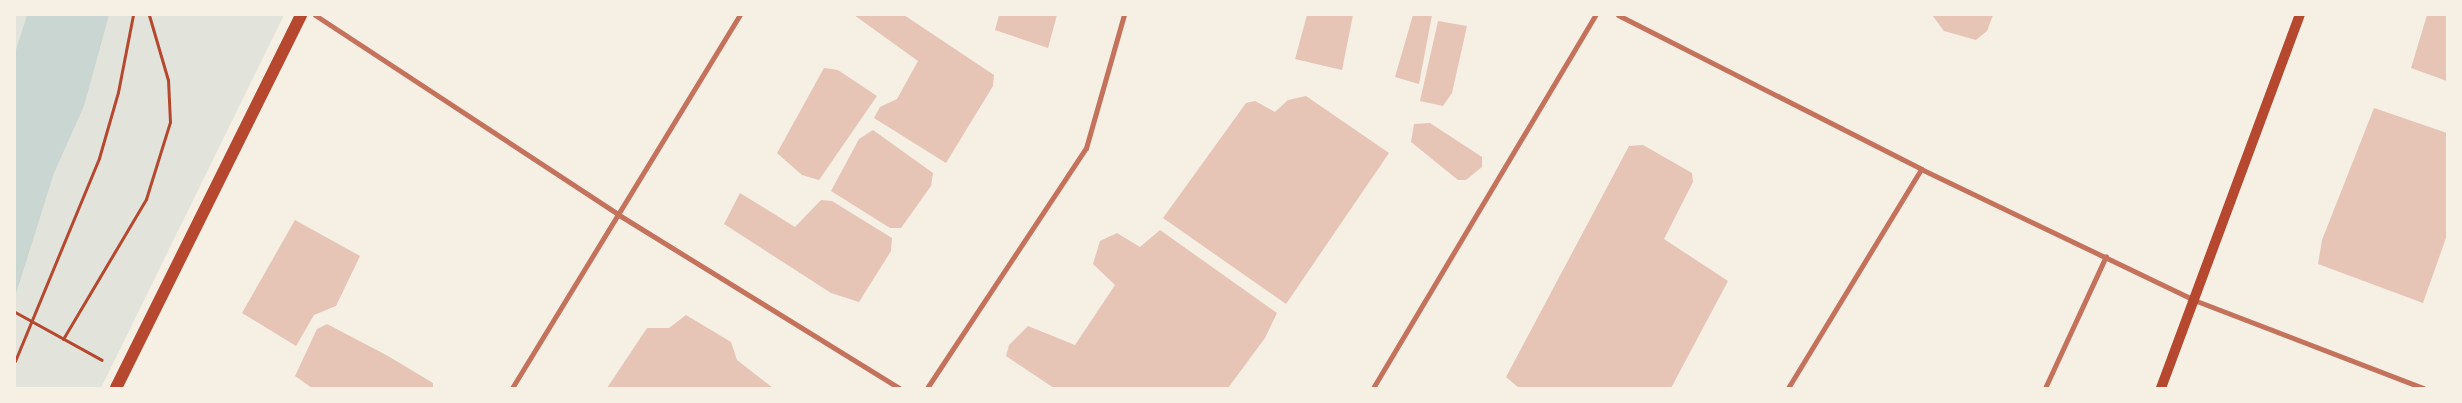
<!DOCTYPE html>
<style>
body{margin:0}
#map{position:relative;width:2462px;height:403px;overflow:hidden;background:#f6efe4;font-family:Arial,sans-serif}
div>[style]{position:absolute}
[style*='--x']{left:calc(var(--x)*1px);top:calc(var(--y)*1px);width:calc(var(--w)*1px);rotate:calc(var(--a)*1deg)}
.green>*{inset:0;background:#e2e4dc}
.water>*{inset:0;background:#c9d6d2}
.building>*{inset:0;background:#e6c5b7}
.path>*{height:3px;margin:-1.5px;padding:0 1.5px;transform-origin:1.5px;border-radius:1.5px;background:#b5482f}
.minor>*{height:5px;margin:-2.5px;padding:0 2.5px;transform-origin:2.5px;border-radius:2.5px;background:#c5725c}
.secondary>*{height:10px;margin:-5px;padding:0 5px;transform-origin:5px;border-radius:5px;background:#b5482f}
.primary>*{height:12px;margin:-6px;padding:0 6px;transform-origin:6px;border-radius:6px;background:#b5482f}
span{translate:-50% -50%;white-space:nowrap;text-align:center;line-height:1.15;-webkit-text-stroke:4px #f6efe4;paint-order:stroke}
.frame{position:absolute;inset:0;border:16px solid #f6efe4;pointer-events:none}
</style>
<div id="map">
<div class="green">
<div style="clip-path:polygon(15px 15px,284px 15px,101px 388px,15px 388px)"></div>
</div>
<div class="water">
<div style="clip-path:polygon(27px 15px,109px 15px,84px 106px,54px 173px,15px 297px,15px 53px)"></div>
</div>
<div class="building">
<div style="clip-path:polygon(854px 15px,904px 15px,994px 75px,993px 86px,946px 163px,874px 118px,880px 107px,897px 99px,918px 61px)"></div>
<div style="clip-path:polygon(999px 15px,1057px 15px,1048px 48px,995px 30px)"></div>
<div style="clip-path:polygon(1307px 15px,1353px 15px,1342px 70px,1295px 59px)"></div>
<div style="clip-path:polygon(1413px 15px,1432px 15px,1419px 84px,1395px 77px)"></div>
<div style="clip-path:polygon(1932px 15px,1993px 15px,1987px 31px,1976px 40px,1944px 31px)"></div>
<div style="clip-path:polygon(2427px 15px,2447px 15px,2447px 81px,2411px 68px)"></div>
<div style="clip-path:polygon(1438px 21px,1467px 26px,1452px 93px,1443px 106px,1420px 101px)"></div>
<div style="clip-path:polygon(824px 68px,838px 70px,877px 96px,819px 180px,802px 175px,777px 153px)"></div>
<div style="clip-path:polygon(1306px 96px,1389px 153px,1286px 304px,1163px 218px,1246px 103px,1255px 101px,1275px 112px,1288px 100px)"></div>
<div style="clip-path:polygon(2374px 108px,2447px 133px,2447px 235px,2423px 303px,2318px 264px,2322px 240px)"></div>
<div style="clip-path:polygon(1430px 123px,1482px 157px,1482px 167px,1466px 180px,1458px 180px,1411px 142px,1414px 124px)"></div>
<div style="clip-path:polygon(873px 130px,933px 173px,931px 186px,901px 228px,890px 228px,831px 191px,859px 139px)"></div>
<div style="clip-path:polygon(1643px 145px,1692px 173px,1693px 182px,1664px 239px,1728px 281px,1671px 388px,1519px 388px,1506px 377px,1629px 146px)"></div>
<div style="clip-path:polygon(740px 193px,795px 227px,821px 200px,832px 201px,892px 238px,891px 251px,859px 302px,831px 293px,724px 224px)"></div>
<div style="clip-path:polygon(295px 220px,360px 256px,336px 306px,314px 315px,296px 346px,242px 313px)"></div>
<div style="clip-path:polygon(1160px 230px,1277px 313px,1265px 338px,1228px 388px,1054px 388px,1006px 356px,1009px 345px,1028px 326px,1075px 345px,1115px 285px,1093px 264px,1100px 241px,1117px 233px,1140px 247px)"></div>
<div style="clip-path:polygon(686px 315px,731px 342px,737px 360px,773px 388px,607px 388px,647px 328px,669px 328px)"></div>
<div style="clip-path:polygon(327px 324px,388px 356px,433px 383px,433px 388px,312px 388px,295px 376px,317px 329px)"></div>
</div>
<div class="path">
<div style="--x:15;--y:312;--w:99;--a:28.9"></div>
<div style="--x:63;--y:339;--w:163;--a:-59.3"></div>
<div style="--x:146;--y:199;--w:81;--a:-72.7"></div>
<div style="--x:170;--y:122;--w:42;--a:-92.7"></div>
<div style="--x:168;--y:80;--w:68;--a:-106.3"></div>
<div style="--x:15;--y:361;--w:220;--a:-67.5"></div>
<div style="--x:99;--y:158;--w:69;--a:-73.9"></div>
<div style="--x:118;--y:92;--w:78;--a:-79"></div>
</div>
<div class="minor">
<div style="--x:315;--y:15;--w:364;--a:33.3"></div>
<div style="--x:619;--y:215;--w:329;--a:31.7"></div>
<div style="--x:1618;--y:15;--w:340;--a:26.9"></div>
<div style="--x:1921;--y:169;--w:303;--a:25.6"></div>
<div style="--x:2194;--y:300;--w:245;--a:21"></div>
<div style="--x:512;--y:388;--w:437;--a:-58.6"></div>
<div style="--x:927;--y:388;--w:288;--a:-56.5"></div>
<div style="--x:1086;--y:148;--w:138;--a:-74.1"></div>
<div style="--x:1373;--y:388;--w:434;--a:-59.2"></div>
<div style="--x:1788;--y:388;--w:256;--a:-58.7"></div>
<div style="--x:2045;--y:388;--w:145;--a:-65.2"></div>
</div>
<div class="secondary">
<div style="--x:2161;--y:388;--w:398;--a:-69.6"></div>
</div>
<div class="primary">
<div style="--x:116;--y:388;--w:416;--a:-63.6"></div>
</div>
<div class="frame"></div>
</div>
